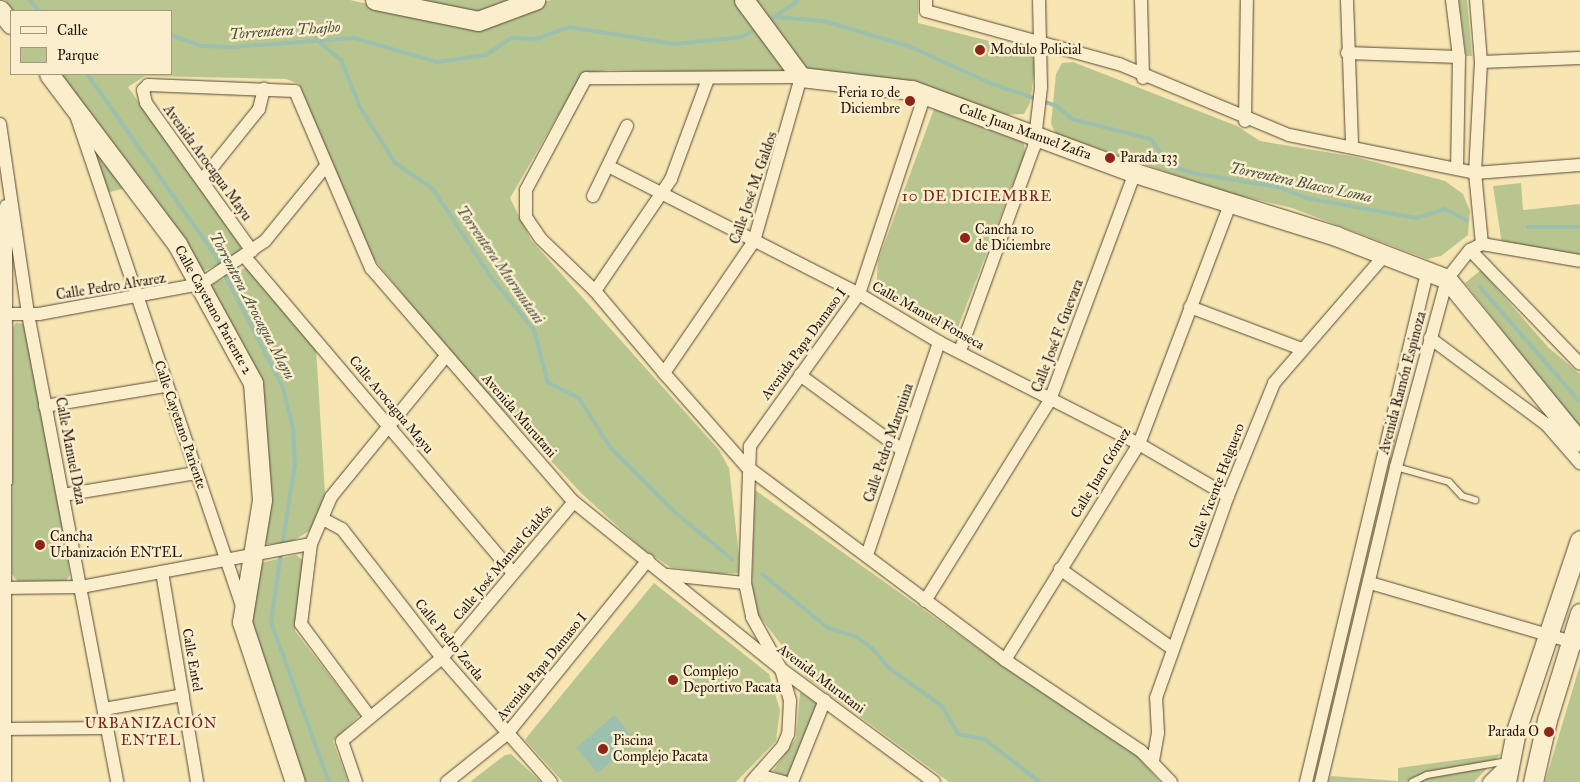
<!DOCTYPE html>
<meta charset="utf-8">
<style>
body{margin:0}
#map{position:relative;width:1580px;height:782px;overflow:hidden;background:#f7e5b2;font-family:"IM FELL Great Primer",serif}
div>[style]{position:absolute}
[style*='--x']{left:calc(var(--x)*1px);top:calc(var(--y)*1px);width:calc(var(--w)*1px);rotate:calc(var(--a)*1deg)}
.green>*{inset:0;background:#b9c58f}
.water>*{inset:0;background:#9dbfad}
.stream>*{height:4px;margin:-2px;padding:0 2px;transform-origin:2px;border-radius:2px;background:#9dbfad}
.roads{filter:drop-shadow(0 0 1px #594935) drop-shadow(0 0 1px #594935)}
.lane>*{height:6px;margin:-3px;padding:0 3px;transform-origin:3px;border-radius:3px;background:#faeecd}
.street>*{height:12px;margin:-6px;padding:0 6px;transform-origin:6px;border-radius:6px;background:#faeecd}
.secondary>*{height:19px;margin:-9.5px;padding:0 9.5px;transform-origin:9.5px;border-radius:9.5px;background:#faeecd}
.dots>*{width:14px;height:14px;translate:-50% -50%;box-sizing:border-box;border:2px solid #faeecd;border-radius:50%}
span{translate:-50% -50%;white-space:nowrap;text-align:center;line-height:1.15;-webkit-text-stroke:5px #faeecd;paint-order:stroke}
.poi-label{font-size:14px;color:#24150b}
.left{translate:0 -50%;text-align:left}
.right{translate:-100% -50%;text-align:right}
.street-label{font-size:14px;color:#24150b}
.water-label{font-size:15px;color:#4e5044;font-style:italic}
.neighbourhood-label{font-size:15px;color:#7a1f14;letter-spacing:1px}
.legend{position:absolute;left:10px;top:10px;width:162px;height:65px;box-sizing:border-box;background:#faeecd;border:1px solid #a4977f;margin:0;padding:6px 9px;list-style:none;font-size:15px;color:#24150b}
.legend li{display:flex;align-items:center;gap:10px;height:25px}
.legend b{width:25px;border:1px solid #a4977f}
</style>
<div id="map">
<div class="green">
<div style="clip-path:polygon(5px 0,350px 0,420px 16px,513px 10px,551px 0,738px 0,788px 75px,608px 70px,582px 74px,510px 198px,531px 240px,719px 450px,729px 468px,741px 573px,717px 574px,670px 567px,643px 549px,582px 494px,453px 356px,366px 249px,299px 84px,286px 79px,145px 76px,128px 87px,241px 246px,239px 254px,202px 272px,60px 74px,171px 74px,171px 11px,13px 11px)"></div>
<div style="clip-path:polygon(406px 0,517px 0,480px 16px)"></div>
<div style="clip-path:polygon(753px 0,918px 0,918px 23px,1037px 53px,1030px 103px,1024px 114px,1002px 115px,807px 70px)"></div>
<div style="clip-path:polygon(1459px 0,1467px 0,1472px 56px,1466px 56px)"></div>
<div style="clip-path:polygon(1073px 62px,1237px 126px,1260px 141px,1356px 157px,1445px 181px,1463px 194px,1470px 211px,1468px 235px,1441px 256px,1427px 259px,1292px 208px,1225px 192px,1056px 134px,1051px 124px,1056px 74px,1062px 63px)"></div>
<div style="clip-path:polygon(934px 109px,1024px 143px,1025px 153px,955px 335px,876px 290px,878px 261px)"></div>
<div style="clip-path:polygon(88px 135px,129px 187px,106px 193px)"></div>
<div style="clip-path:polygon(1521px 183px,1523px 210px,1580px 204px,1580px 256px,1502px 244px,1493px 186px)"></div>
<div style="clip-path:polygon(245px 268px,252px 270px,316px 348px,325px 494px,311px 530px,289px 543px,267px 544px,263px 539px,259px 390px,211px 291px,213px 284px)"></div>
<div style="clip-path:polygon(1481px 270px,1548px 347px,1580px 374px,1580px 429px,1465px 283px)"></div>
<div style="clip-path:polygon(16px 323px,25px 324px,61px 513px,70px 575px,66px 581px,18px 582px,12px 574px,13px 327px)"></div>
<div style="clip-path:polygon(755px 490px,1017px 676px,1136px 755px,1160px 782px,949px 782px,806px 677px,757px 613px,752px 585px)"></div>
<div style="clip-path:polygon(296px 555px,304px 561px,295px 631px,360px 715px,333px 741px,348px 782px,305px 782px,249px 616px,256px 564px)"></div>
<div style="clip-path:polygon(654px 583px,769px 674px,780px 710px,776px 741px,736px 782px,563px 782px,525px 740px,527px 737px)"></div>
<div style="clip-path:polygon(1580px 665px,1580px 782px,1545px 782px)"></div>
<div style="clip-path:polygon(800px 692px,818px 705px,787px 777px,773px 771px,796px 738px)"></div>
<div style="clip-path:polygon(511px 754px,541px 782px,470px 782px,505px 755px)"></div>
<div style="clip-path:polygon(1501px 754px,1474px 782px,1328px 782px,1331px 776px,1398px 781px,1398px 768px)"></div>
</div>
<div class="water">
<div style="clip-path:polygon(614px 715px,636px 740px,598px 773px,576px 748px)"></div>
</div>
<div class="stream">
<div style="--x:30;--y:0;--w:14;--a:51"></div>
<div style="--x:776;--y:17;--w:48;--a:4.8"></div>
<div style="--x:824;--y:21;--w:91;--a:16.6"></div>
<div style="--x:911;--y:47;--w:89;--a:24.6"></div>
<div style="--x:992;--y:84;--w:69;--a:18.7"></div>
<div style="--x:1057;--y:106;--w:20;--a:41"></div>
<div style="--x:1072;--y:119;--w:81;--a:14.2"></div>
<div style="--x:1151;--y:139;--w:32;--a:56"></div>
<div style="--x:1169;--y:166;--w:29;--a:16"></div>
<div style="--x:1197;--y:174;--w:82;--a:9.1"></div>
<div style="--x:1278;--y:187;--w:30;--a:21"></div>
<div style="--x:1306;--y:198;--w:112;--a:10.3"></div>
<div style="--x:1416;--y:218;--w:30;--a:-17"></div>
<div style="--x:1445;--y:209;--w:24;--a:28"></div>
<div style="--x:767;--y:22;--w:38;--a:-35"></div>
<div style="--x:171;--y:35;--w:33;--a:20"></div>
<div style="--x:202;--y:46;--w:31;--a:2"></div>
<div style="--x:233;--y:47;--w:121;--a:-4.3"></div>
<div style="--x:354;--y:38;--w:86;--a:16.1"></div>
<div style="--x:437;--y:62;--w:49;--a:-8.1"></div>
<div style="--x:486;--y:55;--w:30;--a:-34"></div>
<div style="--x:511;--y:38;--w:25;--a:2"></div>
<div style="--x:536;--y:39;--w:35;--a:-20"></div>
<div style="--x:569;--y:27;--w:107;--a:9.1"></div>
<div style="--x:675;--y:44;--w:66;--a:-6.1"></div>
<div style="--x:741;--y:37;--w:18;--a:-27"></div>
<div style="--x:316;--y:39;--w:33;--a:40"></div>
<div style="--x:341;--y:60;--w:51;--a:68"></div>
<div style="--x:360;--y:107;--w:66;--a:58"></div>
<div style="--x:395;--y:163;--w:46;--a:34.4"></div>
<div style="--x:433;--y:189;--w:105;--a:56.6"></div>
<div style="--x:491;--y:277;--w:68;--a:50.9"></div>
<div style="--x:534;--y:330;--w:55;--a:75.2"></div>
<div style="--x:548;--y:383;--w:34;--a:26"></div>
<div style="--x:579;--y:398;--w:58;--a:57.7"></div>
<div style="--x:610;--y:447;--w:95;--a:45"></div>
<div style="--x:677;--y:514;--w:72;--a:39.4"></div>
<div style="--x:87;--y:74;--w:222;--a:54.7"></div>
<div style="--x:215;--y:255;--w:149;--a:62.9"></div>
<div style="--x:283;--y:388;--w:41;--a:76"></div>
<div style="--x:293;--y:428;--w:36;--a:87"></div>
<div style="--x:295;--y:464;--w:83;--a:99"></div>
<div style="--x:1528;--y:227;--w:52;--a:0"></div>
<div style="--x:1480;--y:287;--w:152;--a:49"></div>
<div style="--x:281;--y:553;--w:70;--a:98.2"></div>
<div style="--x:271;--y:622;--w:170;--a:70.1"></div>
<div style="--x:762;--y:574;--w:85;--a:39.3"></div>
<div style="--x:828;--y:628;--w:30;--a:17"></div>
<div style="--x:857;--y:637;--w:20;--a:37"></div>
<div style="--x:873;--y:649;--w:25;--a:50"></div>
<div style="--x:889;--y:668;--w:65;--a:35.6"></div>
<div style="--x:942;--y:706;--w:32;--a:60"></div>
<div style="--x:958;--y:734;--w:26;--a:11"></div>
<div style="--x:984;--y:739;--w:71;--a:37.5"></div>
</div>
<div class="roads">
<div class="lane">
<div style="--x:1396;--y:467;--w:55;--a:15.8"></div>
<div style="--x:1449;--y:482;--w:19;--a:47"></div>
<div style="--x:1462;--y:496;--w:14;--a:17"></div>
<div style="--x:1412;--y:782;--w:17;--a:-25"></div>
<div style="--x:1427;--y:775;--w:82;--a:-9.8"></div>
</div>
<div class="street">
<div style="--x:926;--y:0;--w:11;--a:90"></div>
<div style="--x:926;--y:11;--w:200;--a:15.4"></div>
<div style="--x:1119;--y:64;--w:184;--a:22.7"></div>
<div style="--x:1289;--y:135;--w:190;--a:11.5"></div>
<div style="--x:1475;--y:173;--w:105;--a:-4.4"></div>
<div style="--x:1141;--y:0;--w:78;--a:88.5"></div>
<div style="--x:1347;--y:0;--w:146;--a:88"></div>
<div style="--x:1452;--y:0;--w:57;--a:83"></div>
<div style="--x:1459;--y:57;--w:111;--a:91"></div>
<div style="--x:1347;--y:53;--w:112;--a:2"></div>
<div style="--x:1481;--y:62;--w:99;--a:-2.3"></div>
<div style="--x:77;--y:118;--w:515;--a:71.32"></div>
<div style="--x:1245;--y:121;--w:121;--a:-89.1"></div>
<div style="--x:0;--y:124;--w:192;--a:81.6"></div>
<div style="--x:28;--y:314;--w:476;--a:79.2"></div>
<div style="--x:610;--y:167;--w:280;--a:27"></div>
<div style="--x:859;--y:294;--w:93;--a:31"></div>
<div style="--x:939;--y:342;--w:225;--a:27"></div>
<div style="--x:1139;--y:444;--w:103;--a:30.3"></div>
<div style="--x:202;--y:180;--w:91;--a:-51.2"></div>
<div style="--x:259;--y:109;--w:21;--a:-76"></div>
<div style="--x:593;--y:196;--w:78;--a:-64.1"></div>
<div style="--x:1482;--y:244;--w:99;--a:9.8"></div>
<div style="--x:1470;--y:250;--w:158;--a:46"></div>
<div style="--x:252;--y:251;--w:182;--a:-125.6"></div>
<div style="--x:146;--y:103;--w:13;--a:-103"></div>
<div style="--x:143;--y:90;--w:7;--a:-45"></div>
<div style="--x:148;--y:85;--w:147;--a:2.3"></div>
<div style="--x:295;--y:91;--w:193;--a:66.8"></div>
<div style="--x:371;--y:268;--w:310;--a:49.1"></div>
<div style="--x:574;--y:502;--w:266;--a:38.9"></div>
<div style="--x:781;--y:669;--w:190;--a:36.4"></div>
<div style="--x:245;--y:257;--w:414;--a:49.7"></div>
<div style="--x:595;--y:291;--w:135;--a:-55.8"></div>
<div style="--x:671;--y:179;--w:107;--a:-69.7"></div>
<div style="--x:1190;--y:307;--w:120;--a:20.6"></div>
<div style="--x:1;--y:314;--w:38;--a:0"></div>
<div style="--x:39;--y:314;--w:165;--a:-10.5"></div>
<div style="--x:201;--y:284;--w:77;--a:-33.9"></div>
<div style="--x:265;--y:241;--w:97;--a:-50.9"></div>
<div style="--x:1430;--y:338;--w:144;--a:36.6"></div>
<div style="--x:1546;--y:424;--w:52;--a:48.9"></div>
<div style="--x:960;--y:351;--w:217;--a:-70.1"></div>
<div style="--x:1034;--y:147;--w:60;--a:-83.3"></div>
<div style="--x:1041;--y:87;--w:87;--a:-91.3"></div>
<div style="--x:664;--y:373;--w:160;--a:-55.7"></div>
<div style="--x:754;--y:241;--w:171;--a:-74"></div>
<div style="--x:801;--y:77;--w:215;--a:179.7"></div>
<div style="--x:586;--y:78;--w:127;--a:118.2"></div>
<div style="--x:526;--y:190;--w:27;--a:90"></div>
<div style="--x:526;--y:217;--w:25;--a:56"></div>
<div style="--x:540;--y:238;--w:76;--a:43.9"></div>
<div style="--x:595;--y:291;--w:107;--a:49.9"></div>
<div style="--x:664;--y:373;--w:124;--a:48.6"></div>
<div style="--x:746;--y:466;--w:324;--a:36.8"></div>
<div style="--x:1005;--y:660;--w:164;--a:33.8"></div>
<div style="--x:1141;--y:751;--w:43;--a:45.9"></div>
<div style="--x:800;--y:375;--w:127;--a:36.3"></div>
<div style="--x:45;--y:406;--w:123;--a:-9.4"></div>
<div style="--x:63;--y:495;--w:135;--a:-9.4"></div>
<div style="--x:323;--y:519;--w:21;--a:28"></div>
<div style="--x:342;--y:529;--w:163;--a:52.2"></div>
<div style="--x:442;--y:658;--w:165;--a:48.7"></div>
<div style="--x:867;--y:555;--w:225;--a:-71.3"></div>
<div style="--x:1060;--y:569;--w:138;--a:35.3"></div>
<div style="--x:162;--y:572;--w:213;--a:80.5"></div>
<div style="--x:668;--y:575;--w:77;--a:5.9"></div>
<div style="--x:745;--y:583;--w:35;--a:78"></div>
<div style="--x:752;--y:617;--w:60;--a:60.9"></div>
<div style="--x:781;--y:669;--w:33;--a:74"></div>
<div style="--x:790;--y:701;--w:33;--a:93"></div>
<div style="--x:788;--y:734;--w:13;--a:113"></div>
<div style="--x:783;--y:746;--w:48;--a:131.6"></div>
<div style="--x:745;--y:583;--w:137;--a:-87.9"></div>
<div style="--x:750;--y:446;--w:187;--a:-54.4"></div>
<div style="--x:859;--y:294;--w:210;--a:-71.7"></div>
<div style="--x:1370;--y:583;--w:217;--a:16.3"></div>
<div style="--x:0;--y:588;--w:81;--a:-0.7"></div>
<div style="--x:81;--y:587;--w:234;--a:-10.6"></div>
<div style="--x:925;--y:601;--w:237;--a:-58.1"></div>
<div style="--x:1050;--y:400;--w:242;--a:-69.5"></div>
<div style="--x:1005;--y:660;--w:254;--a:-58.2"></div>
<div style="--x:1139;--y:444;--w:257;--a:-69.2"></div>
<div style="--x:104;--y:709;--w:80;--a:-10"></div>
<div style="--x:370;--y:717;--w:116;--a:-126.6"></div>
<div style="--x:301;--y:624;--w:81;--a:-82.9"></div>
<div style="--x:311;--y:544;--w:51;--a:-66.9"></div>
<div style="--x:331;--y:497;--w:182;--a:-50.8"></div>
<div style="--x:5;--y:729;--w:102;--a:-0.6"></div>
<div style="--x:1153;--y:761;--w:28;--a:-80"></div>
<div style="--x:1158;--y:733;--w:35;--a:-93"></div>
<div style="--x:1156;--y:698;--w:214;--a:-70.4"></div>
<div style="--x:1228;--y:496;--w:122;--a:-67.8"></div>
<div style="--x:1274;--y:383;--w:167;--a:-49.1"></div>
<div style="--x:758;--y:775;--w:27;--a:15"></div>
<div style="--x:5;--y:782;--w:576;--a:-89.9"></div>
<div style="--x:356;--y:782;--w:43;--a:-108.9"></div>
<div style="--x:342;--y:741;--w:130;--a:-39.7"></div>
<div style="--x:442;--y:658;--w:204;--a:-49.8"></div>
<div style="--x:447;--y:782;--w:77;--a:-38.7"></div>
<div style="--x:507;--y:734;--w:224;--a:-51"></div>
<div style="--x:792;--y:782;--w:88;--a:-68.1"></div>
<div style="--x:1306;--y:782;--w:523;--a:-76.63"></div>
<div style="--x:1321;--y:782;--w:324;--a:-76.6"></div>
<div style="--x:1396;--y:467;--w:195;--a:-74.8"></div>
<div style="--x:1447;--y:279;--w:37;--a:-52"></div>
<div style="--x:1470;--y:250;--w:13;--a:-27"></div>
<div style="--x:1482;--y:244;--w:71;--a:-95.6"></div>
<div style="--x:1475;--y:173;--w:111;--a:-86.9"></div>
<div style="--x:1481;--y:62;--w:62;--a:-94.6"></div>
<div style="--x:1489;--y:782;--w:29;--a:-44"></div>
</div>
<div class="secondary">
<div style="--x:375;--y:0;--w:105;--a:11.5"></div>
<div style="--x:478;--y:21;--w:61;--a:-20.2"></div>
<div style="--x:744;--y:0;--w:96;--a:53.5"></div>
<div style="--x:801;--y:77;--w:112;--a:6.7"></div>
<div style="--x:912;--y:90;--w:238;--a:20.4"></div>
<div style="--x:1135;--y:173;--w:211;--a:17.4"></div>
<div style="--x:1336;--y:236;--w:119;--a:21.2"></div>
<div style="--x:1447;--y:279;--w:210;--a:50.8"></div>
<div style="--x:0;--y:10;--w:18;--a:52"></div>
<div style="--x:49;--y:74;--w:213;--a:53"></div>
<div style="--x:177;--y:244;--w:158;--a:61.3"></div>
<div style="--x:253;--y:383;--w:117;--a:85.6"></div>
<div style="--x:262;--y:500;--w:124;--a:99.3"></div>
<div style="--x:242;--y:622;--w:169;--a:71.7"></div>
<div style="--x:1506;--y:782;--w:52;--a:-78.9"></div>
<div style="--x:1516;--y:731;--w:201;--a:-71.5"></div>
<div style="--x:1533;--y:782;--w:64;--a:-77.3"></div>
<div style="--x:1547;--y:720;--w:112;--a:-72.9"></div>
</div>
</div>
<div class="dots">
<div style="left:980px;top:50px;background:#8f2418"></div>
<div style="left:910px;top:101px;background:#8f2418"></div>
<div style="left:1110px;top:158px;background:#8f2418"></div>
<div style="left:965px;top:238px;background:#8f2418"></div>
<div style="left:40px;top:545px;background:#8f2418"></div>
<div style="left:673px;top:680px;background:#8f2418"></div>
<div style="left:1549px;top:732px;background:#8f2418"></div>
<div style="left:603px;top:749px;background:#8f2418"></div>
</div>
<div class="poi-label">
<span class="left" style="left:990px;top:50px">Modulo Policial</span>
<span class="right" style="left:900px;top:101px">Feria 10 de<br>Diciembre</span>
<span class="left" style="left:1120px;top:158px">Parada 133</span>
<span class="left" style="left:975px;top:238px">Cancha 10<br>de Diciembre</span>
<span class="left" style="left:50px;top:545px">Cancha<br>Urbanización ENTEL</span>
<span class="left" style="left:683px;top:680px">Complejo<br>Deportivo Pacata</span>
<span class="right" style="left:1539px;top:732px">Parada O</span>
<span class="left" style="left:613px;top:749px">Piscina<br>Complejo Pacata</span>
</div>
<div class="street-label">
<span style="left:1025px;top:132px;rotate:20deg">Calle Juan Manuel Zafra</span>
<span style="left:207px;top:163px;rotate:54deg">Avenida Arocagua Mayu</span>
<span style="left:754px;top:188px;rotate:-71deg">Calle José M. Galdos</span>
<span style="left:111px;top:287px;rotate:-9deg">Calle Pedro Alvarez</span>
<span style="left:213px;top:310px;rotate:61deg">Calle Cayetano Pariente 2</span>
<span style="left:928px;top:316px;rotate:29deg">Calle Manuel Fonseca</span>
<span style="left:1058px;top:336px;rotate:-69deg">Calle José F. Guevara</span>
<span style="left:804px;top:344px;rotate:-54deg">Avenida Papa Damaso I</span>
<span style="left:1403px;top:383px;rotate:-75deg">Avenida Ramón Espinoza</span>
<span style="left:391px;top:405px;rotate:50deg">Calle Arocagua Mayu</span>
<span style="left:519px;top:416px;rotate:49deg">Avenida Murutani</span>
<span style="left:180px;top:425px;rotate:71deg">Calle Cayetano Pariente</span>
<span style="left:889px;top:443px;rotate:-71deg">Calle Pedro Marquina</span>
<span style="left:70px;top:451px;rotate:79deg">Calle Manuel Daza</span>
<span style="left:1101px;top:473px;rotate:-59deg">Calle Juan Gómez</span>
<span style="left:1217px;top:486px;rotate:-69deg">Calle Vicente Helguero</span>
<span style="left:503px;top:563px;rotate:-50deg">Calle José Manuel Galdós</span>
<span style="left:449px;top:640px;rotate:51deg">Calle Pedro Zerda</span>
<span style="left:192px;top:660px;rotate:80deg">Calle Entel</span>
<span style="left:542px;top:667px;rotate:-51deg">Avenida Papa Damaso I</span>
<span style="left:821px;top:679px;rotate:37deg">Avenida Murutani</span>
</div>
<div class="water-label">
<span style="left:285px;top:31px;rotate:-4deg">Torrentera Thajho</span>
<span style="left:1301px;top:183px;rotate:12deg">Torrentera Blacco Loma</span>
<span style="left:500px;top:265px;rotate:55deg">Torrentera Murmutani</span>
<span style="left:252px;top:306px;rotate:62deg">Torrentera Arocagua Mayu</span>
</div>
<div class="neighbourhood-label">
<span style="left:977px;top:197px">10 DE DICIEMBRE</span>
<span style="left:151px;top:732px">URBANIZACIÓN<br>ENTEL</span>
</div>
<ul class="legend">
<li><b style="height:6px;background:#faeecd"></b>Calle</li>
<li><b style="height:14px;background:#b9c58f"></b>Parque</li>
</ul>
</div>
